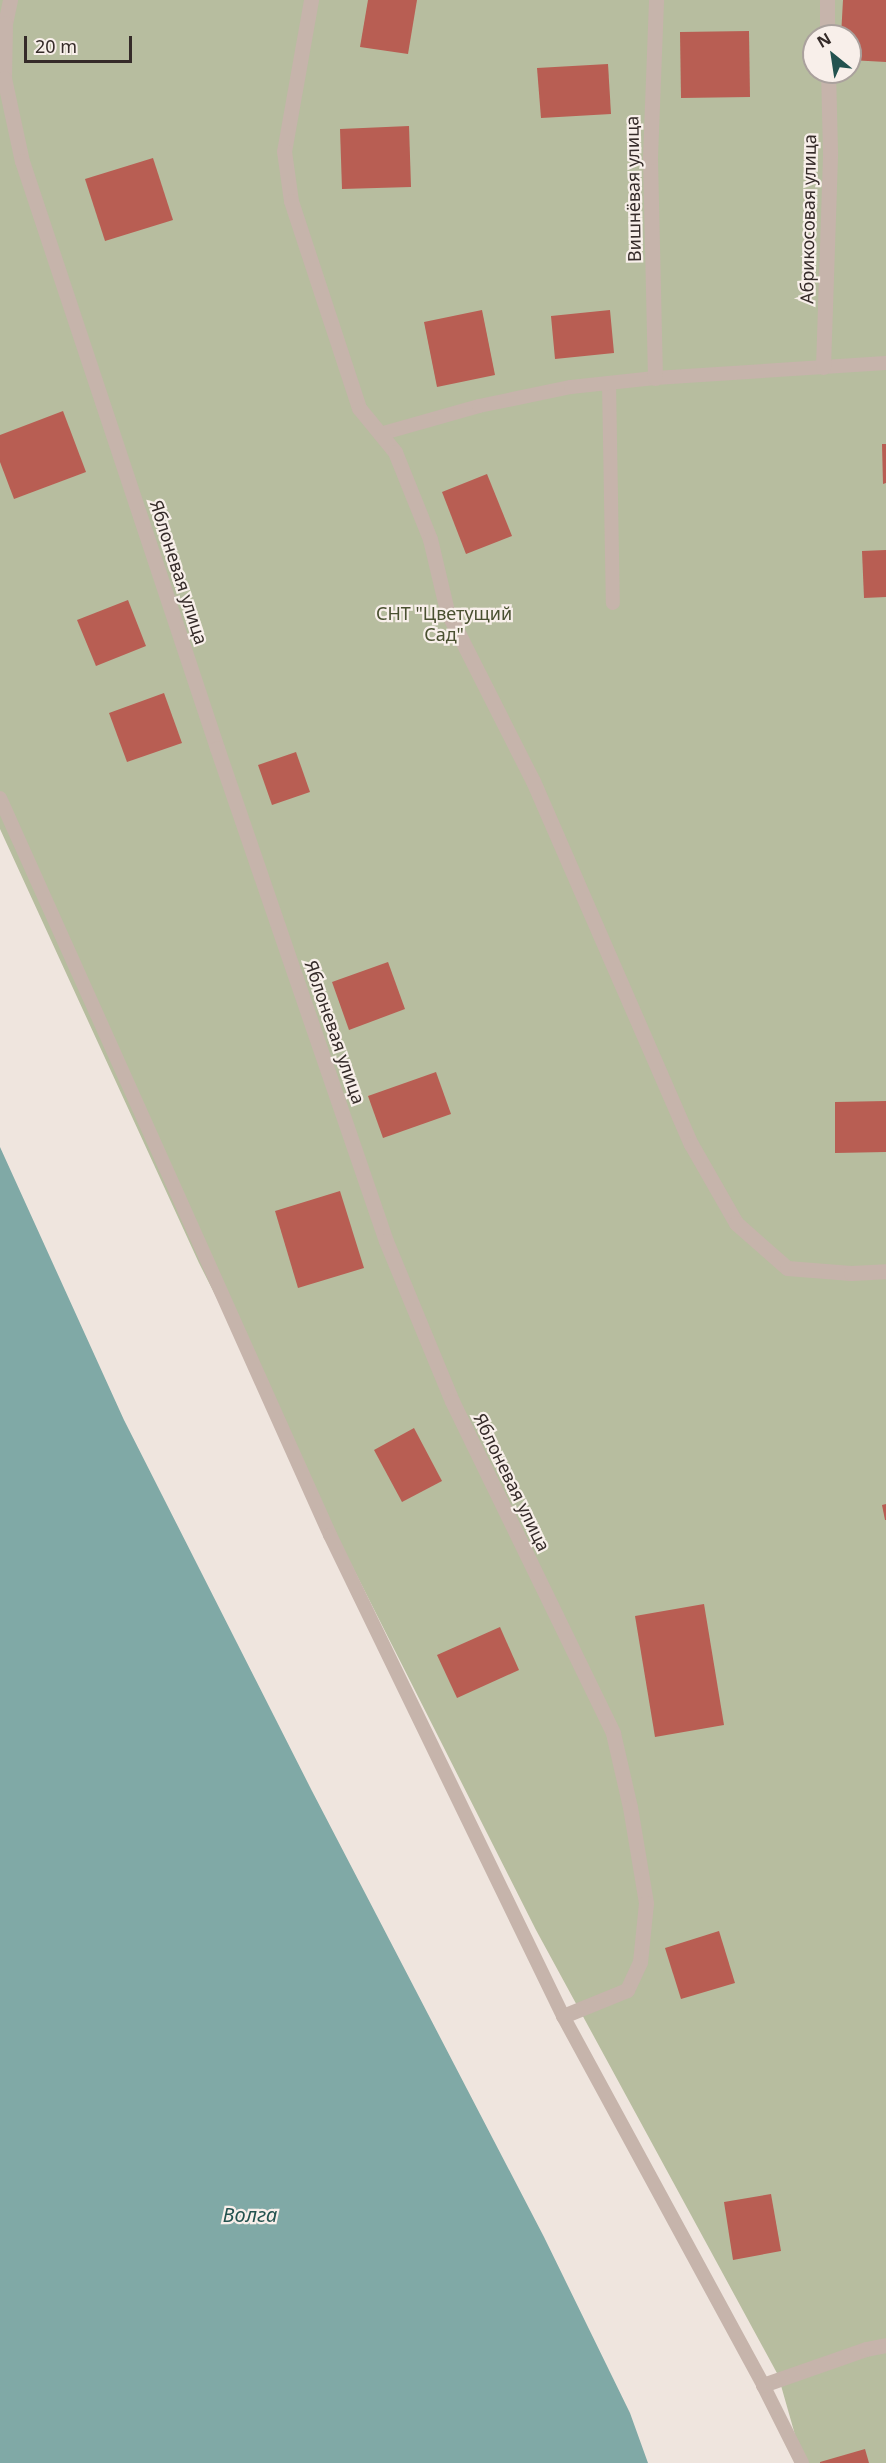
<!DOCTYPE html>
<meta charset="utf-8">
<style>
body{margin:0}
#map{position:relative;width:886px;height:2463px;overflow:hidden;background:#efe5de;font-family:"Noto Sans",sans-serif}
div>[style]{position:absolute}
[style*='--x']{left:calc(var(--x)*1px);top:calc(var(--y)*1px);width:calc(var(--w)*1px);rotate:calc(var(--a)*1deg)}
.green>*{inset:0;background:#b7bd9f}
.water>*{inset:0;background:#80a9a6}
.building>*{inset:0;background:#b85e53}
.service>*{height:14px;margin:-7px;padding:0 7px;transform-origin:7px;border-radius:7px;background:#c6b4ab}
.minor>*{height:15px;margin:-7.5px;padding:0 7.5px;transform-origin:7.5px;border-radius:7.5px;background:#c6b4ab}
span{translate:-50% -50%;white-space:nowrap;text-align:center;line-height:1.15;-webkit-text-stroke:4.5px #f8efea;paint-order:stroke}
.street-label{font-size:18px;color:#352b29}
.park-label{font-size:18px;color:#495030}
.water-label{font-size:20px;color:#23524f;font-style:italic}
.north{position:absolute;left:802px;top:24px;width:60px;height:60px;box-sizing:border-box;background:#f8efea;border:2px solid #aaa19d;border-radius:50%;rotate:330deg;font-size:16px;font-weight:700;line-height:24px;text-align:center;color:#352b29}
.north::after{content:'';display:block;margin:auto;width:21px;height:27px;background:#23524f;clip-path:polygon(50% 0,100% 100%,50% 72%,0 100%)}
.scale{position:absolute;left:24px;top:36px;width:108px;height:27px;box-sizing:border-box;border:3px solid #352b29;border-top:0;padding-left:8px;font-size:18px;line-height:21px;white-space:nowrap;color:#352b29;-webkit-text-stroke:4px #f8efea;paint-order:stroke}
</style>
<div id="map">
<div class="green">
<div style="clip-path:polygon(evenodd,0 0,886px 0,886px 2463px,803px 2463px,778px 2375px,536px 1930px,199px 1263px,0 829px,0 0,814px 36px,850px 36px,850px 72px,814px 72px,814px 36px)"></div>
</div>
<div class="water">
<div style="clip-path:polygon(0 1147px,124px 1420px,312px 1791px,544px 2237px,630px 2413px,648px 2463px,0 2463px)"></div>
</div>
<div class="building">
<div style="clip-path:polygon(368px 0,417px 0,408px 54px,360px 47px)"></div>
<div style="clip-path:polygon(843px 0,886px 0,886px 62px,850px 60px,850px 36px,841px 36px)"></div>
<div style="clip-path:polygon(749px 31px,750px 97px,681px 98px,680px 32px)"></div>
<div style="clip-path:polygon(608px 64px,611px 114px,541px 118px,537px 68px)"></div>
<div style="clip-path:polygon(409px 126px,411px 187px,342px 189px,340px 129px)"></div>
<div style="clip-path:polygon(153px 158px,173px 220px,105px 241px,85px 179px)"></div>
<div style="clip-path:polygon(482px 310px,495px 375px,437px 387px,424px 322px)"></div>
<div style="clip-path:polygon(610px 310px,614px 353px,555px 359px,551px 316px)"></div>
<div style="clip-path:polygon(63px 411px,86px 472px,14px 499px,0 462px,0 435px)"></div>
<div style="clip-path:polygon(882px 444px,886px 444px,886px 483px,883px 484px)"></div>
<div style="clip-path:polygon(487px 474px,512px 536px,466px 554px,442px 492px)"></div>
<div style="clip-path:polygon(886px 550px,886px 597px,864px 598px,862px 551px)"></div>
<div style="clip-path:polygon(128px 600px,146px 646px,96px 666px,77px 620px)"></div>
<div style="clip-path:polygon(164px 693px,182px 743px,127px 762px,109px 713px)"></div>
<div style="clip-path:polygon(296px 752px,310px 792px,272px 805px,258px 765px)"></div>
<div style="clip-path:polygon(388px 962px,405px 1009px,349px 1030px,332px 982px)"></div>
<div style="clip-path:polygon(436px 1072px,451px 1114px,383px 1138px,368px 1096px)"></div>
<div style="clip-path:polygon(886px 1101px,886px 1152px,835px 1153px,835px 1102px)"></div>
<div style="clip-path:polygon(340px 1191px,364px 1268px,298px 1288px,275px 1211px)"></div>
<div style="clip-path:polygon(414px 1428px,442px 1481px,402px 1502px,374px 1450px)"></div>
<div style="clip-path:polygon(886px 1504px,886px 1520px,885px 1520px,882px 1505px)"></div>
<div style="clip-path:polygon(704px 1604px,724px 1725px,655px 1737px,635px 1616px)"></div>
<div style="clip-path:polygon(500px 1627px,519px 1670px,457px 1698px,437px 1655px)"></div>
<div style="clip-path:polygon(719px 1931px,735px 1983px,681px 1999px,665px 1948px)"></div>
<div style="clip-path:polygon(771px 2194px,781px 2251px,733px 2260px,724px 2202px)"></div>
<div style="clip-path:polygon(865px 2449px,869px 2463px,820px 2463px,820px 2462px)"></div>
</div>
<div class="service">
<div style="--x:609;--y:383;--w:220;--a:89"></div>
<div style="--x:380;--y:434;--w:103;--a:-15.8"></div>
<div style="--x:479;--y:406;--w:94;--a:-11.7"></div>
<div style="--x:571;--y:387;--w:84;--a:-6.1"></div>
<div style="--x:655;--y:378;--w:231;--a:-3.7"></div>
<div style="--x:0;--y:798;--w:808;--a:65.88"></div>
<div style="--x:330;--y:1535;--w:534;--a:64.15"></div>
<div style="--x:563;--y:2016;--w:420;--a:61.5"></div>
<div style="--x:763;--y:2385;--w:87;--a:63.4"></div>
</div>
<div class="minor">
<div style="--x:10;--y:0;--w:24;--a:102"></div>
<div style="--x:5;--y:23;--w:55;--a:91"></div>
<div style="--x:4;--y:78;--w:85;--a:77.8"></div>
<div style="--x:22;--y:161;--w:619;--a:71.62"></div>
<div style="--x:217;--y:748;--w:521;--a:71.08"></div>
<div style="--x:386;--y:1241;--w:173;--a:67.6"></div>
<div style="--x:452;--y:1401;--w:369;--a:64.1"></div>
<div style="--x:613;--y:1733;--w:76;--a:77.1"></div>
<div style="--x:630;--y:1807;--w:97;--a:80.5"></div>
<div style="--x:646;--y:1903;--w:59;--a:95.8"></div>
<div style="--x:640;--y:1962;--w:31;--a:115"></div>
<div style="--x:627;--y:1990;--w:69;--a:157.9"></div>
<div style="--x:311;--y:0;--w:153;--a:100.1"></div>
<div style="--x:284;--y:151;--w:50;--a:82"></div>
<div style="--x:291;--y:201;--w:218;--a:71.8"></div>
<div style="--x:359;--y:408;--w:57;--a:50.7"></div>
<div style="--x:395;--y:452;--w:94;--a:68.1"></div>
<div style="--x:430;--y:539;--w:74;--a:76.7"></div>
<div style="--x:447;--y:611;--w:191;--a:63.2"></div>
<div style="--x:533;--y:781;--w:396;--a:66.5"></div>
<div style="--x:691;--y:1144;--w:91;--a:60.3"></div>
<div style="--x:736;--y:1223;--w:68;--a:41.4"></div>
<div style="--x:787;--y:1268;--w:64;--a:4.5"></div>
<div style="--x:851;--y:1273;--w:35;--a:-3"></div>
<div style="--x:827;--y:0;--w:36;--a:90"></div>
<div style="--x:823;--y:367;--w:215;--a:-88.1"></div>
<div style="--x:830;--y:152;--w:80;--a:-91.4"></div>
<div style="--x:655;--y:378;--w:221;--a:-91.3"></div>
<div style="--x:650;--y:157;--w:157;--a:-87.8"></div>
<div style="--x:763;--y:2385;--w:109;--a:-19.3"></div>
<div style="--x:866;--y:2349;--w:20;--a:-11"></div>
</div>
<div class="street-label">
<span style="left:633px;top:189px;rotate:-91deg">Вишнёвая улица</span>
<span style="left:808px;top:219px;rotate:-89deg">Абрикосовая улица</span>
<span style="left:179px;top:572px;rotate:72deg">Яблоневая улица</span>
<span style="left:335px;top:1032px;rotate:71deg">Яблоневая улица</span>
<span style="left:512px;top:1482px;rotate:64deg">Яблоневая улица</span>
</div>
<div class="park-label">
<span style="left:444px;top:624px">СНТ "Цветущий<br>Сад"</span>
</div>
<div class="water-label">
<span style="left:250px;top:2214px">Волга</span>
</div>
<div class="north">N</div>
<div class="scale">20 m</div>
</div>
